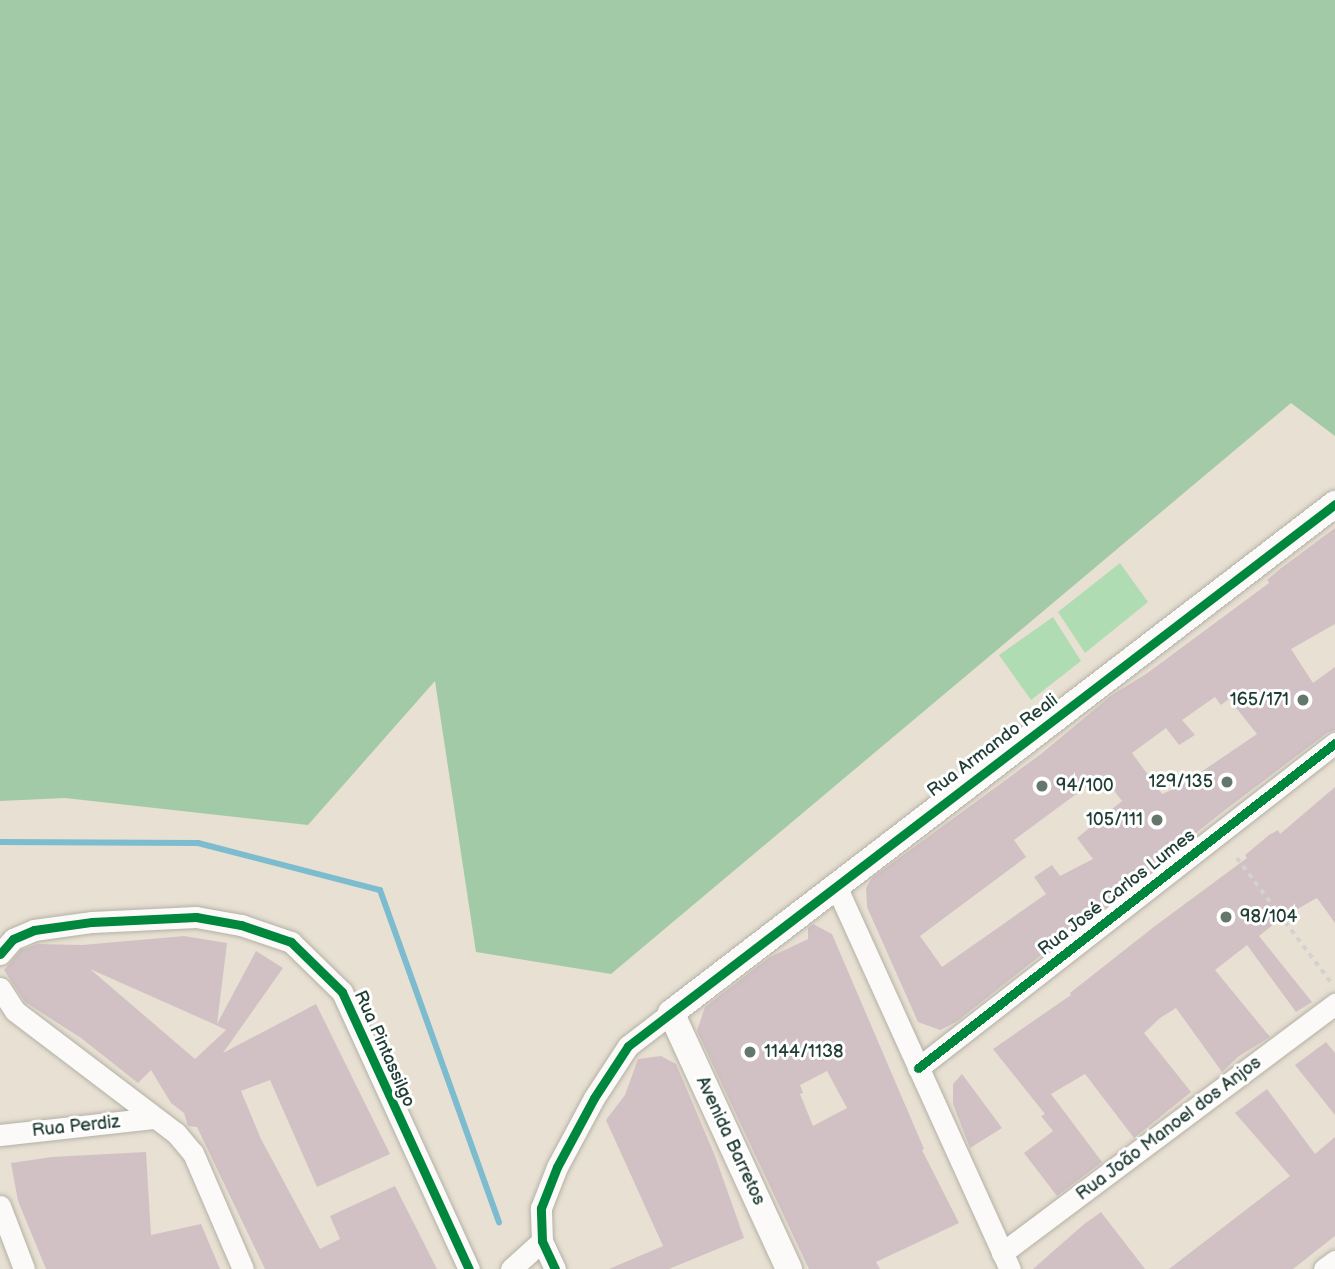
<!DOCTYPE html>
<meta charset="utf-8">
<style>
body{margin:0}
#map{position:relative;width:1335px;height:1269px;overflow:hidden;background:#e8e0d2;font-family:"Balsamiq Sans",sans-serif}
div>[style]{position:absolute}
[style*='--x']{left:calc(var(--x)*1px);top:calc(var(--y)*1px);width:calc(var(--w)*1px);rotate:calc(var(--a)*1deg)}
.green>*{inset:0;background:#b0dcb4}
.forest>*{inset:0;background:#a2caa7}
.stream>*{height:6px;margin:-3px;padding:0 3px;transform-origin:3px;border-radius:3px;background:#7cbcce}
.building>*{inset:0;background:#d1c1c4}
.path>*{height:3.5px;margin-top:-1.75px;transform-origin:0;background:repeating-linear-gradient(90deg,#d3d2cf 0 5px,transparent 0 10px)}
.roads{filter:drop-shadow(0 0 2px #b3b1a7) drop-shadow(0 0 2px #b3b1a7)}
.minor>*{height:21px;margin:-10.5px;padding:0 10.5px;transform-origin:10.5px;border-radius:10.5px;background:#fcfaf8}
.tertiary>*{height:26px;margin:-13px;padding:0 13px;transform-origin:13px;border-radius:13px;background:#fcfaf8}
.cycleway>*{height:9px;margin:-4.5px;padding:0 4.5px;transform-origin:4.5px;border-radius:4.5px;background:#00873e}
.dots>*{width:19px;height:19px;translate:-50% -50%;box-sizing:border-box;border:4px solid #fff;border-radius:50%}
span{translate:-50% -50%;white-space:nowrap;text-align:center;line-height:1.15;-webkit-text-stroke:6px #fff;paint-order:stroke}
.poi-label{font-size:18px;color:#1f3d34}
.right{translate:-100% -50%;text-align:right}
.left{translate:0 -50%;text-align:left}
.street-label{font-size:18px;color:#1f3d34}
</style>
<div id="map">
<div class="green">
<div style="clip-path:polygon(1120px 563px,1148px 602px,1085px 653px,1058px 612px)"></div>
<div style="clip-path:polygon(1053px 617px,1081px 661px,1031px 700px,999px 655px)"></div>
</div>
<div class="forest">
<div style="clip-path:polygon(0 0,1335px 0,1335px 436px,1291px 403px,611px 974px,476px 952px,435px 681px,308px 825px,65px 798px,0 801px)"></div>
</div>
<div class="stream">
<div style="--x:0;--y:842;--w:198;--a:0.3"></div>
<div style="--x:198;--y:843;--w:188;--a:14.5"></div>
<div style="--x:380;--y:890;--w:353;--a:70.3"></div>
</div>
<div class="building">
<div style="clip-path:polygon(evenodd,1335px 528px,1335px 624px,1291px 649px,1313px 683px,1335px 667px,1335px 730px,1327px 733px,1225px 810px,956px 1022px,940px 1030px,918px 1022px,867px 907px,866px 888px,872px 878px,1041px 754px,1112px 695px,1146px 674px,1269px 583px,1267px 580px,1280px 569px,1335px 528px,1215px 697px,1221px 705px,1229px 699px,1257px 734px,1179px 787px,1162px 794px,1132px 753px,1166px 728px,1179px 745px,1195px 735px,1182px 720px,1215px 697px,1335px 528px,1102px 775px,1122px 801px,1077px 838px,1093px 859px,1060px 876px,1052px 865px,1034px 877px,1046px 894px,942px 967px,920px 936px,1026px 857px,1014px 840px,1102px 775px)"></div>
<div style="clip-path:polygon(1335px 787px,1335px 923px,1317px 898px,1283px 917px,1259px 936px,1312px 1002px,1296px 1012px,1247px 945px,1215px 970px,1270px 1037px,1239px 1056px,1222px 1072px,1176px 1008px,1160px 1018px,1144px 1033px,1191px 1092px,1134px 1138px,1085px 1074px,1051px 1094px,1102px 1162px,1057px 1196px,1024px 1153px,1053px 1131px,1041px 1116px,1045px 1114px,993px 1049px,1071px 995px,1070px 993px,1155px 926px,1247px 858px,1245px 855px,1269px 835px,1278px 830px,1280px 834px)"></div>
<div style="clip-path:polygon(evenodd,813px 924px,832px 934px,924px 1149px,922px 1150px,959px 1223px,876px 1262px,880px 1269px,809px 1269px,697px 1031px,705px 1007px,770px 957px,808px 939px,808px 928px,813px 924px,827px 1071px,847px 1108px,813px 1126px,800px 1094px,803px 1093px,800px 1085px,827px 1071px)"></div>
<div style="clip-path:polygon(evenodd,184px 936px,227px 943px,217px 1024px,256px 951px,283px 968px,223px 1053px,316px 1004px,390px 1154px,317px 1187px,270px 1080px,241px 1091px,261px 1139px,320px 1249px,340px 1239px,330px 1216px,395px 1186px,437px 1269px,265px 1269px,197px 1127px,188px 1126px,184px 1113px,171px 1103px,151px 1070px,138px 1083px,81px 1038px,25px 1002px,4px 970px,21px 950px,38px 944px,82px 945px,184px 936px,90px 969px,216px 1025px,226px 1030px,195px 1059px,90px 969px)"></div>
<div style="clip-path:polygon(1326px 1042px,1335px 1053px,1335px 1115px,1295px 1065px)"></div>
<div style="clip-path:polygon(661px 1056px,676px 1064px,715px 1156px,744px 1238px,669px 1269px,609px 1269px,663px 1246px,606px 1120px,625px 1095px,638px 1059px)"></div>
<div style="clip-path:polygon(962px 1074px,1002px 1128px,970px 1148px,953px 1104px,953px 1084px)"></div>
<div style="clip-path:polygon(1267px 1089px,1315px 1154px,1335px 1137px,1335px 1236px,1293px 1269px,1169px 1269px,1290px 1176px,1235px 1113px)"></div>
<div style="clip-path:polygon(146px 1152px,151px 1235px,201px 1224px,220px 1269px,46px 1269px,18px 1201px,11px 1163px,52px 1157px)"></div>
<div style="clip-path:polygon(1101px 1212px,1145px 1269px,1033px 1269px,1083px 1225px)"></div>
</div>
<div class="path">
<div style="--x:1237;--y:858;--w:159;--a:52.9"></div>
</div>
<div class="roads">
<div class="minor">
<div style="--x:836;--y:886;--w:421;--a:65.6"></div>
<div style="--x:0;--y:954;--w:20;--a:-49"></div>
<div style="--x:13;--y:939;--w:23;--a:-23"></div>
<div style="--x:34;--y:930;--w:59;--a:-7.9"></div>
<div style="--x:92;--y:922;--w:104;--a:-2.8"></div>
<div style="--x:196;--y:917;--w:46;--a:10.1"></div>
<div style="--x:241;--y:925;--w:53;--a:18.8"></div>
<div style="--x:291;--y:942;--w:71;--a:44.4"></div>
<div style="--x:342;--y:992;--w:305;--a:65.4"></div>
<div style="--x:0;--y:988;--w:27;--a:57"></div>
<div style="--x:15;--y:1011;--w:202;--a:37.2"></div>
<div style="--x:176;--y:1133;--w:26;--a:50"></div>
<div style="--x:193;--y:1153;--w:126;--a:66.7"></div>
<div style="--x:918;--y:1068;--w:529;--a:-37.93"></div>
<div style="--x:0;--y:1135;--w:154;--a:-6.3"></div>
<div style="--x:0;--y:1206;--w:67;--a:69.1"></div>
<div style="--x:1002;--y:1253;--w:416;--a:-36.8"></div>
<div style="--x:511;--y:1269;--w:42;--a:-42.1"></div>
<div style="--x:555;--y:1269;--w:31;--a:-115"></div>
<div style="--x:542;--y:1241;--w:33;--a:-92"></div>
<div style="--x:541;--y:1208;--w:44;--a:-68.7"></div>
<div style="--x:557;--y:1167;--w:78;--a:-61.8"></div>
<div style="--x:594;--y:1098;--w:62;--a:-56.8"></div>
<div style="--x:628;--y:1046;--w:54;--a:-37.5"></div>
<div style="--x:1324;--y:1269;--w:14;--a:-36"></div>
</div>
<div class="tertiary">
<div style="--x:789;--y:1269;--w:282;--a:-114.7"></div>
<div style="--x:671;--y:1013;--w:837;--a:-37.47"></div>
</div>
</div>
<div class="cycleway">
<div style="--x:0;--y:954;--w:20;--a:-49"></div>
<div style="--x:13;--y:939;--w:23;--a:-23"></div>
<div style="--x:34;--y:930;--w:59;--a:-7.9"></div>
<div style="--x:92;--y:922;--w:104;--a:-2.8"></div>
<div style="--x:196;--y:917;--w:46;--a:10.1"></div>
<div style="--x:241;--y:925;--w:53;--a:18.8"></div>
<div style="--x:291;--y:942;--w:71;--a:44.4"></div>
<div style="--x:342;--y:992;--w:305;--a:65.4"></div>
<div style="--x:918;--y:1068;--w:529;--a:-37.93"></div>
<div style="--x:555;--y:1269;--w:31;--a:-115"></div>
<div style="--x:542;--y:1241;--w:33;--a:-92"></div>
<div style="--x:541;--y:1208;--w:44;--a:-68.7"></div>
<div style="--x:557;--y:1167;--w:78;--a:-61.8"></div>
<div style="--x:594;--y:1098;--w:62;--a:-56.8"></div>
<div style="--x:628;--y:1046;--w:891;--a:-37.47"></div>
</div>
<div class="dots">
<div style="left:1303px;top:700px;background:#65766b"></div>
<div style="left:1227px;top:782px;background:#65766b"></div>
<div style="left:1042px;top:786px;background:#65766b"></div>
<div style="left:1157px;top:820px;background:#65766b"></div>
<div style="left:1226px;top:917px;background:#65766b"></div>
<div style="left:750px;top:1052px;background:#65766b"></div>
</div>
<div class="poi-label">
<span class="right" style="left:1289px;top:700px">165/171</span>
<span class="right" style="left:1213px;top:782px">129/135</span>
<span class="left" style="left:1056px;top:786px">94/100</span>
<span class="right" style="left:1143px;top:820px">105/111</span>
<span class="left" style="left:1240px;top:917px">98/104</span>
<span class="left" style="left:764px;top:1052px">1144/1138</span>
</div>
<div class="street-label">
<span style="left:993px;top:746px;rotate:-37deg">Rua Armando Reali</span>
<span style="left:1117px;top:893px;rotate:-38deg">Rua José Carlos Lumes</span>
<span style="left:384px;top:1049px;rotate:66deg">Rua Pintassilgo</span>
<span style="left:76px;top:1127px;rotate:-6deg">Rua Perdiz</span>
<span style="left:1169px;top:1129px;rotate:-37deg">Rua João Manoel dos Anjos</span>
<span style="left:730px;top:1141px;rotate:65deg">Avenida Barretos</span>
</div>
</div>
